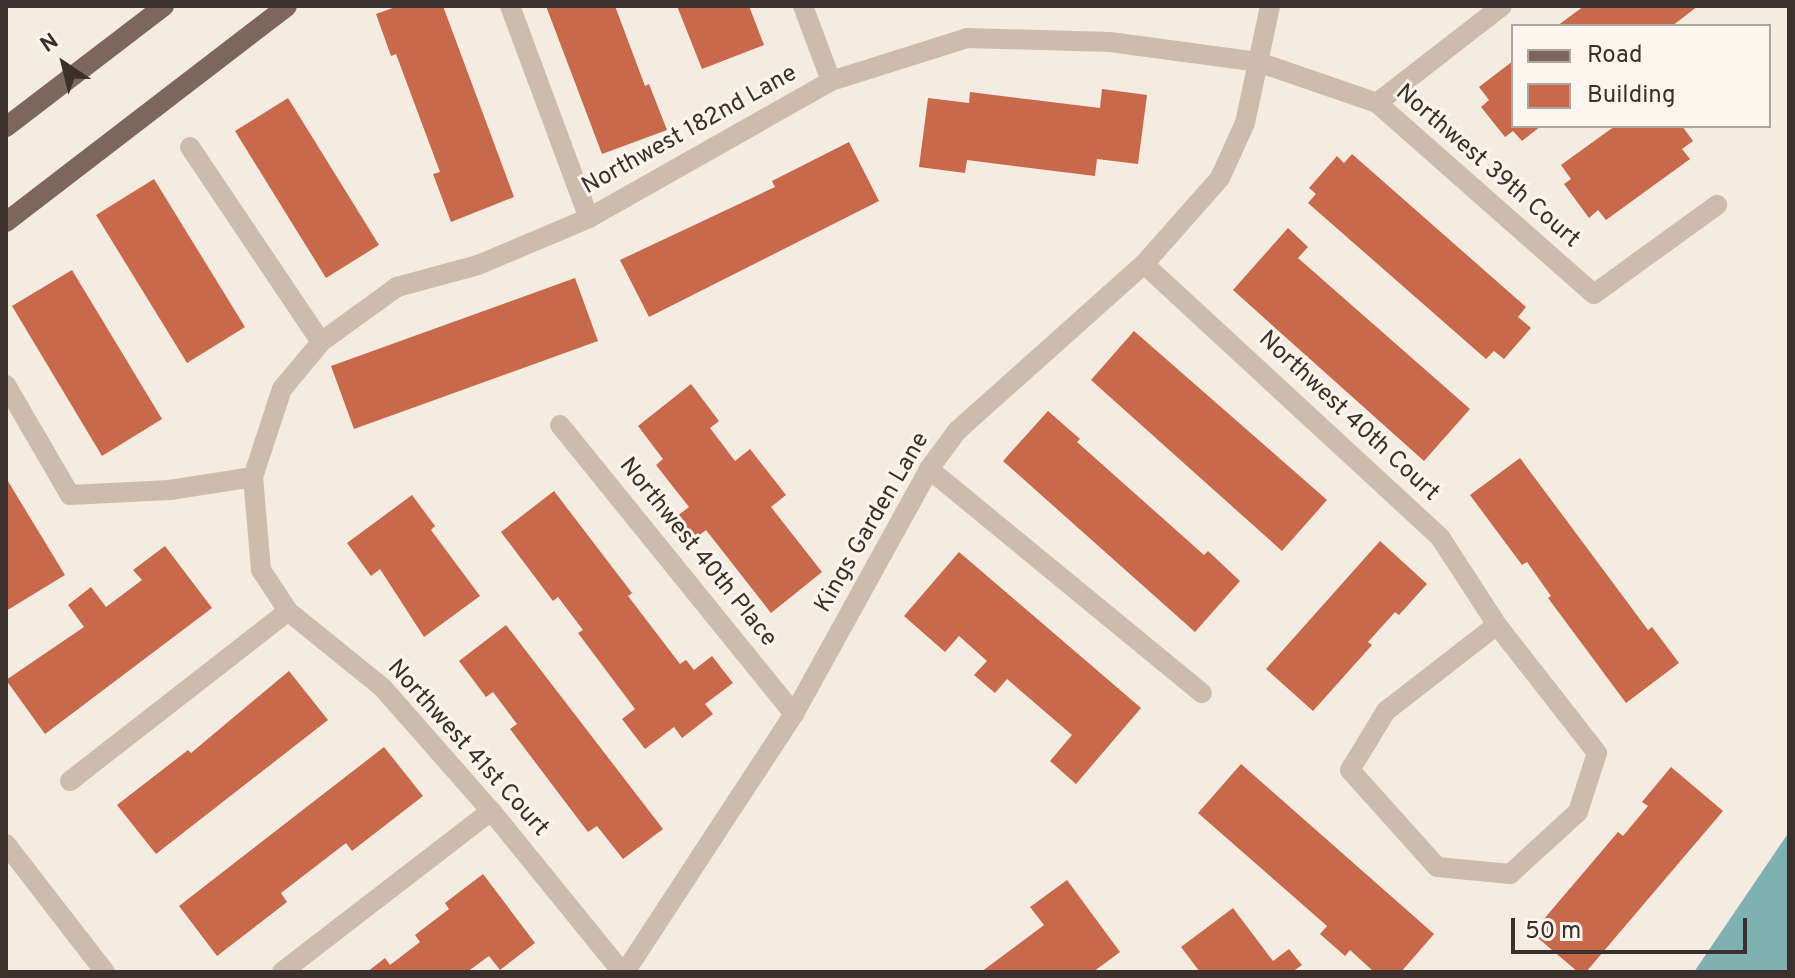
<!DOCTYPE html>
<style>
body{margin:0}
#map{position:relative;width:1795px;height:978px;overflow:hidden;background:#f4ebe1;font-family:Overpass,sans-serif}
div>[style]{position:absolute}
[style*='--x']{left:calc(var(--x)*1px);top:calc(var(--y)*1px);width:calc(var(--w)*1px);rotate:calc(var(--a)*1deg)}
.water>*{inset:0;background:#7fb0b2}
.building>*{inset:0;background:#c8694b}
.minor>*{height:20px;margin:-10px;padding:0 10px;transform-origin:10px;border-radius:10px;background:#cdbbac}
.major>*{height:20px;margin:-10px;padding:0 10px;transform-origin:10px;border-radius:10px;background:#7d675c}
span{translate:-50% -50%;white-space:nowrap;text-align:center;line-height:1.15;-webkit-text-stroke:6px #fbf5ee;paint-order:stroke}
.street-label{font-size:24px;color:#3b302b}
.frame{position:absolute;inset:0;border:8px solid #3b302b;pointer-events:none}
.legend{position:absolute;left:1511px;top:24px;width:260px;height:104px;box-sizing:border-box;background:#fbf5ee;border:2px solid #aea6a0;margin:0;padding:10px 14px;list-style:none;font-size:24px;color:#3b302b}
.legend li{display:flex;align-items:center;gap:16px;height:40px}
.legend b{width:40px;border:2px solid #aea6a0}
.north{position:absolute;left:24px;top:24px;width:80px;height:80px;-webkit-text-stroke:6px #fbf5ee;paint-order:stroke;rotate:325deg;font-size:22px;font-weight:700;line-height:32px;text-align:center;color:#3b302b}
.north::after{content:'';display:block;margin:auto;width:28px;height:36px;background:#3b302b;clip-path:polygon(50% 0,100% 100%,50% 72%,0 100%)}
.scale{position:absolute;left:1511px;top:918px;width:236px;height:36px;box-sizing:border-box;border:4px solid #3b302b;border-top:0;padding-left:10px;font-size:24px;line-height:28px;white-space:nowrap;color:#3b302b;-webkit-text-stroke:6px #fbf5ee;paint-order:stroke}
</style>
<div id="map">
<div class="water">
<div style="clip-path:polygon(1789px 832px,1789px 972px,1694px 972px)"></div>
</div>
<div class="building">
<div style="clip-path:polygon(398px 6px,443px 6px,514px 197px,451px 222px,433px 174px,440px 172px,396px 54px,391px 56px,376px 14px)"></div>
<div style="clip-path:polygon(546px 6px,615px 6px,645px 86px,649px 84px,667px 130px,602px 154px)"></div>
<div style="clip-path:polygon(677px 6px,749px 6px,764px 45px,702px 69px)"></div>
<div style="clip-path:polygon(1584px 6px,1698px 6px,1672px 26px,1557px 26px)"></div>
<div style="clip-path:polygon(1513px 61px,1513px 126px,1541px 126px,1522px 141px,1513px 131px,1505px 137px,1481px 107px,1489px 100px,1479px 87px)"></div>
<div style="clip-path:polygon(1102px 89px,1147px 95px,1138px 164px,1097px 159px,1095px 176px,967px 160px,965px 173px,919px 167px,928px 98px,969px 103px,970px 92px,1100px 108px)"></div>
<div style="clip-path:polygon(288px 98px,379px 245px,326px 278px,235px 131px)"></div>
<div style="clip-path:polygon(1615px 126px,1682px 126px,1693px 141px,1682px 149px,1690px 159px,1606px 220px,1598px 210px,1589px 218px,1564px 184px,1571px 179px,1561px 165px)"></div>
<div style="clip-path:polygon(849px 142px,879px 201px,649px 317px,620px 260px,775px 187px,772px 181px)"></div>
<div style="clip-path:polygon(1352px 154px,1526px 307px,1518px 317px,1531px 328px,1504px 359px,1494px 351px,1486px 359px,1308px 203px,1316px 194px,1309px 188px,1337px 156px,1344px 163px)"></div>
<div style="clip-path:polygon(154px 179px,245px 327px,187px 363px,96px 215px)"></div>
<div style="clip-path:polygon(1288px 228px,1308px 247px,1298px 258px,1470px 409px,1424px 461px,1233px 290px)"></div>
<div style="clip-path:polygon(72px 270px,162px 419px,102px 456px,12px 306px)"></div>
<div style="clip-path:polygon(575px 278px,598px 341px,354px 429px,331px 366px)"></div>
<div style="clip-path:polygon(1134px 331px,1327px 500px,1282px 551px,1091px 380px)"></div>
<div style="clip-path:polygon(691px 384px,719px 421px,710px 428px,735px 461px,750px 449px,786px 495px,771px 507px,822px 572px,771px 613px,706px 530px,684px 547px,667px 524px,689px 507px,656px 465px,663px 459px,638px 426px)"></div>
<div style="clip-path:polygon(1048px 411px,1080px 439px,1077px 442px,1204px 555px,1208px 551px,1240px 581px,1195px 632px,1003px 461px)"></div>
<div style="clip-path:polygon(1520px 458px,1648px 630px,1652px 627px,1679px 663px,1626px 703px,1548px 598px,1551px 596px,1527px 562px,1522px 565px,1470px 495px)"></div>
<div style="clip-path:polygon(6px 478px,65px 575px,6px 611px)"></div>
<div style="clip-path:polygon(554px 491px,632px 593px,628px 596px,680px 664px,686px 660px,694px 670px,712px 656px,733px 683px,705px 704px,713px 714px,682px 738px,674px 727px,645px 749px,622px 719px,635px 709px,578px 633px,583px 630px,558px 597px,553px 601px,501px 532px)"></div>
<div style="clip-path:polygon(412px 495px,435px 526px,431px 530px,480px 596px,424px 637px,380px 569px,371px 576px,347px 543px)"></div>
<div style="clip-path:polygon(1380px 541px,1427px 584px,1399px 615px,1395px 612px,1368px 642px,1372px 645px,1313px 711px,1266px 669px)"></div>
<div style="clip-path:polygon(165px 546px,212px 608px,45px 734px,6px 680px,84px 627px,68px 605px,91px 587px,106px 607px,142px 580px,133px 570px)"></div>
<div style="clip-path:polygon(959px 552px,1141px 708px,1076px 784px,1050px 761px,1072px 735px,1007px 679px,995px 693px,974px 675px,987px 661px,959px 636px,945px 652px,904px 616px)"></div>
<div style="clip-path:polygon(506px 625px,663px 829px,623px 859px,597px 826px,588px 832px,510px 729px,517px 724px,493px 692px,486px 697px,459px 661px)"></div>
<div style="clip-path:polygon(289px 671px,328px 720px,156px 854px,117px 805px,188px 750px,191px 753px)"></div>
<div style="clip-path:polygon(384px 747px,423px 796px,352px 851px,346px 843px,281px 893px,287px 902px,217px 956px,179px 906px)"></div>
<div style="clip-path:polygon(1241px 764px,1434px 934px,1401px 972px,1374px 972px,1350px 950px,1345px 956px,1320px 934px,1327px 926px,1198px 813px)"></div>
<div style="clip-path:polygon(1671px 767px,1723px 811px,1586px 972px,1578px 972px,1532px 933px,1618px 832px,1623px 836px,1648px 806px,1642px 802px)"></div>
<div style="clip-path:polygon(483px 874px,535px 943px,500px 970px,489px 956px,467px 972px,367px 972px,385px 958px,390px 965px,420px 942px,415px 935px,449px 909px,445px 903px)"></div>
<div style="clip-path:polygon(1067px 880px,1120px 952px,1093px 972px,981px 972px,1044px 925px,1030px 907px)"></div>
<div style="clip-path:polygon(1233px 908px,1273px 961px,1289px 949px,1302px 965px,1292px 972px,1200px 972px,1181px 947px)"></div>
</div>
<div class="minor">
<div style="--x:510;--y:6;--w:226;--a:69.6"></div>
<div style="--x:803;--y:6;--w:80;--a:69.5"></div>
<div style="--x:1377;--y:103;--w:158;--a:-37.8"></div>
<div style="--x:190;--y:147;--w:235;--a:56.1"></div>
<div style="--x:1144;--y:264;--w:403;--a:42.7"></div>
<div style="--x:1440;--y:537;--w:105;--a:57.1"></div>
<div style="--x:6;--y:385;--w:127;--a:59.8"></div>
<div style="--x:70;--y:495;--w:100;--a:-2.9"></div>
<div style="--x:170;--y:490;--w:84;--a:-8.9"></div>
<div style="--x:560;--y:425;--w:372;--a:51"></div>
<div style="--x:929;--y:469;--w:353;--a:39.4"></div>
<div style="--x:1497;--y:625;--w:162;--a:52"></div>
<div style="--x:1597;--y:753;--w:62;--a:107.9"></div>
<div style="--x:1578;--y:812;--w:92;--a:137.6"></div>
<div style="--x:1510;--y:874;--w:73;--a:-174.5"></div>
<div style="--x:1437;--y:867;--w:130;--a:-131.9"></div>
<div style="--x:1350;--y:770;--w:69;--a:-58.6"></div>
<div style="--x:1386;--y:711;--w:140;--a:-37.8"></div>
<div style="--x:70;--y:781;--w:276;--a:-37.9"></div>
<div style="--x:6;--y:844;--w:162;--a:52.3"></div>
<div style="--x:282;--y:972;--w:264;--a:-37.6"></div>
<div style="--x:622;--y:972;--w:208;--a:-129.1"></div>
<div style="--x:491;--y:811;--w:164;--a:-131.3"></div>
<div style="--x:383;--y:688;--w:122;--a:-141"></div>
<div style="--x:288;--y:611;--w:49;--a:-123.4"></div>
<div style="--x:261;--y:570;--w:93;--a:-94.9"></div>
<div style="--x:253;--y:477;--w:93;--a:-71.8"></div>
<div style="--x:282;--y:389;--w:61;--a:-50.3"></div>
<div style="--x:321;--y:342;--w:94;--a:-35.9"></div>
<div style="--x:397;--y:287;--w:84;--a:-15.2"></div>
<div style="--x:478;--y:265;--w:121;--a:-22.9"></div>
<div style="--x:589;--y:218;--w:278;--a:-29.5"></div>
<div style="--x:831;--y:81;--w:143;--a:-17.5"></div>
<div style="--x:967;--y:38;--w:143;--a:1.6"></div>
<div style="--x:1110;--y:42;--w:149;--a:7.7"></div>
<div style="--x:1258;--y:62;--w:126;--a:19"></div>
<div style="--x:1377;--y:103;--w:289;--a:41.4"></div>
<div style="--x:1594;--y:294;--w:152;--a:-35.9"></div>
<div style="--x:625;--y:972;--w:308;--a:-56.8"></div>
<div style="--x:794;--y:714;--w:280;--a:-61.1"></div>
<div style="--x:929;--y:469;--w:47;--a:-53.6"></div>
<div style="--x:957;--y:431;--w:251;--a:-41.8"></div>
<div style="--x:1144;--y:264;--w:115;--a:-48.5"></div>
<div style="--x:1220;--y:178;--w:60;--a:-65.6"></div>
<div style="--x:1245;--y:123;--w:120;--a:-77.9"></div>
</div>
<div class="major">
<div style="--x:6;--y:127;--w:199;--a:-37.4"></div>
<div style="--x:6;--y:222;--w:354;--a:-37.5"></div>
</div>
<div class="street-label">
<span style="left:690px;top:131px;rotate:-29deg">Northwest 182nd Lane</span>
<span style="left:1487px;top:167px;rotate:41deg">Northwest 39th Court</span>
<span style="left:1348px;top:417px;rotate:43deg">Northwest 40th Court</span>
<span style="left:873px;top:523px;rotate:-60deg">Kings Garden Lane</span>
<span style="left:697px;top:553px;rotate:51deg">Northwest 40th Place</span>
<span style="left:467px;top:749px;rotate:48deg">Northwest 41st Court</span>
</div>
<div class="frame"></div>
<ul class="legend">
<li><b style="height:10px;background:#7d675c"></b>Road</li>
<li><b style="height:22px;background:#c8694b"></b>Building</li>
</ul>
<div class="north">N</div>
<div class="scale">50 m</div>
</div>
